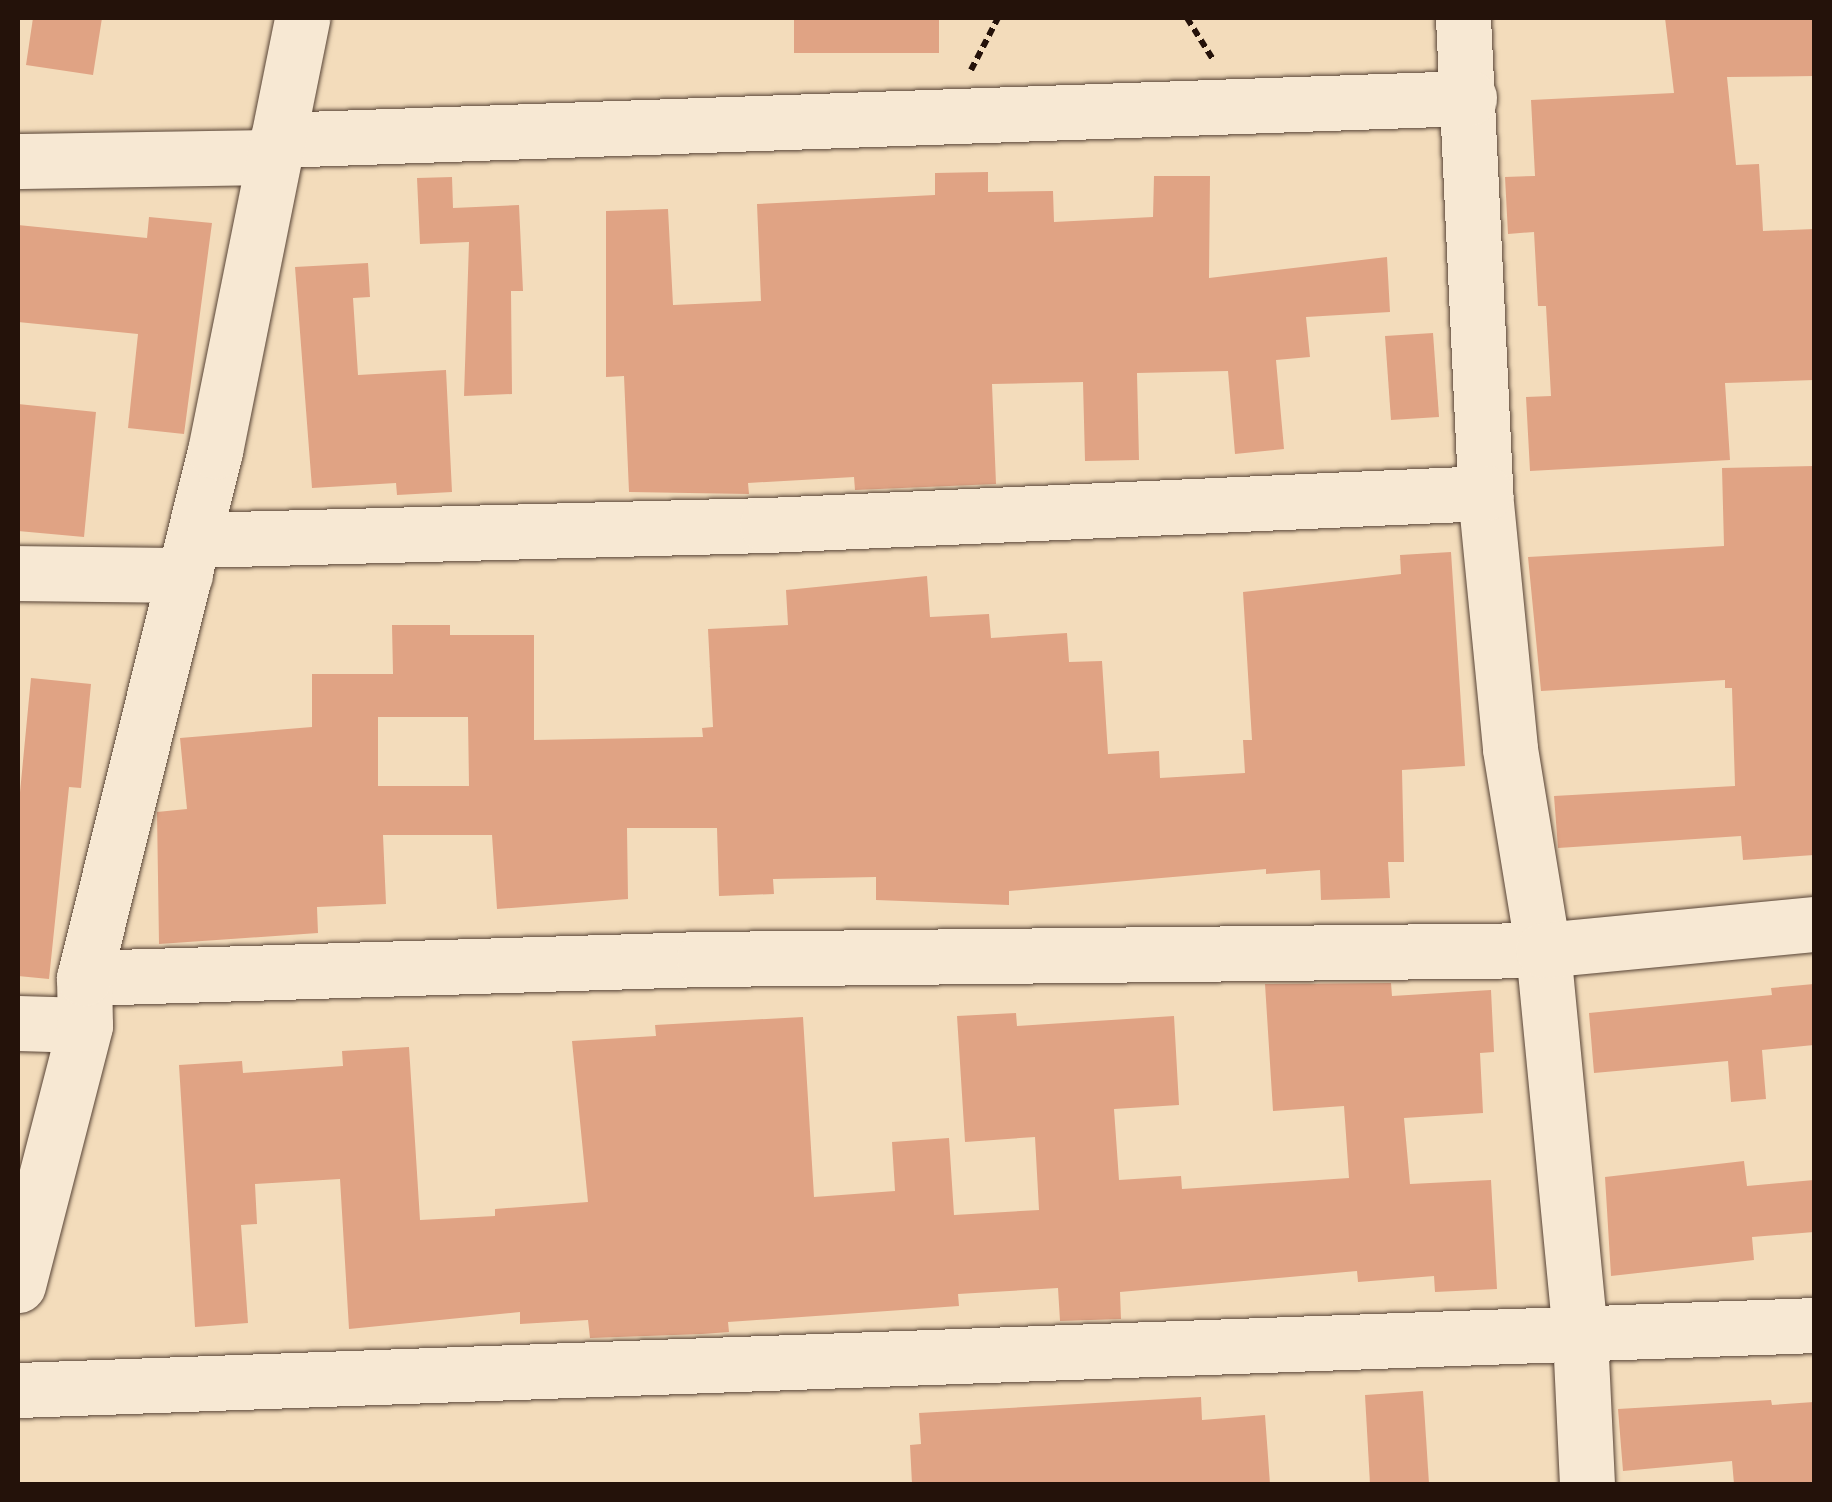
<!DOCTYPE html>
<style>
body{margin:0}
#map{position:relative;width:1832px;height:1502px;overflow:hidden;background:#f3dcbb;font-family:"Gentium Book Plus",serif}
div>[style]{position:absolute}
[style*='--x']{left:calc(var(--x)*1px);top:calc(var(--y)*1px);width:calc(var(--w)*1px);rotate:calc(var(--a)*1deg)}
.building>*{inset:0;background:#e0a384}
.path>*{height:6px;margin-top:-3px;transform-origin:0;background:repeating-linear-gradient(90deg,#24120a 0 8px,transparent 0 13px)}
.roads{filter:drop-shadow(0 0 2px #584436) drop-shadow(0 0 2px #584436)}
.minor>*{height:55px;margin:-27.5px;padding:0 27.5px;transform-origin:27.5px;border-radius:27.5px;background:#f7e8d3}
span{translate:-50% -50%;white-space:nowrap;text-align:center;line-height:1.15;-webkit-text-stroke:9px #f7e8d3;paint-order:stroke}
.frame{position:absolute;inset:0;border:20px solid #24120a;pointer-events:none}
</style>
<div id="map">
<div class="building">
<div style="clip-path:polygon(33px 18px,102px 18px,93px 75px,26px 65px)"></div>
<div style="clip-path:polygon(794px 18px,939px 18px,939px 53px,794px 53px)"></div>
<div style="clip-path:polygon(1665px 18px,1814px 18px,1814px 76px,1727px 77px,1736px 165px,1759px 164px,1763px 231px,1814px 229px,1814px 380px,1725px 383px,1730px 460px,1530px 471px,1526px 397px,1551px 396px,1546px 306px,1538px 306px,1534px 232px,1508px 234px,1505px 177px,1535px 176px,1531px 100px,1674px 93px)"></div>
<div style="clip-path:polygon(988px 172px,988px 192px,1053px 191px,1054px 222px,1153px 217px,1154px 176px,1210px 176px,1209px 278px,1387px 257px,1390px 312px,1306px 317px,1310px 357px,1276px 360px,1284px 449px,1235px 454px,1228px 371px,1137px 373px,1139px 460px,1085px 461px,1083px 382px,992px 384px,996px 484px,855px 490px,854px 477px,748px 483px,749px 494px,629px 492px,624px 376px,606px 377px,606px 211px,668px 209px,673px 305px,761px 301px,757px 204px,935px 195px,935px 173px)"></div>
<div style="clip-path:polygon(452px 177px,453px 208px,519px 205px,523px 291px,511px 291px,512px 394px,464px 396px,469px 242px,420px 244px,417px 178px)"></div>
<div style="clip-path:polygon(149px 217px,212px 223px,184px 434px,128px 428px,138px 334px,18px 322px,18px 225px,147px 238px)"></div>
<div style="clip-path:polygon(368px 263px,370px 297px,353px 298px,358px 375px,446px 370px,452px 492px,397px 495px,396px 483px,312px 488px,295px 267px)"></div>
<div style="clip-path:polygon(1433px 333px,1439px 417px,1391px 420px,1385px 336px)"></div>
<div style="clip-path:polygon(18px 404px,96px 412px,84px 537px,18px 531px)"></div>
<div style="clip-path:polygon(1814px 466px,1814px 855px,1743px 860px,1741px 836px,1558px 848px,1554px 796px,1735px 786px,1732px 688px,1725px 688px,1725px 680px,1541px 691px,1528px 557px,1724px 546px,1722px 468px)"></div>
<div style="clip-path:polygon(evenodd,1451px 552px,1465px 766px,1402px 770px,1404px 862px,1388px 862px,1390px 898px,1321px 900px,1320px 870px,1266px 874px,1266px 869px,1009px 891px,1009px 905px,876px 900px,876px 877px,773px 879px,774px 894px,719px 896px,717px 828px,627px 828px,628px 899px,497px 909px,492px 835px,383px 835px,386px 904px,317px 907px,318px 933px,159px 944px,157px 812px,187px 809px,180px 738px,312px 727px,312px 674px,393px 674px,392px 625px,450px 625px,450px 635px,534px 635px,534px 740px,703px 737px,702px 728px,713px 727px,708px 629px,788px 625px,786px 590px,927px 576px,930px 617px,989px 614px,991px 638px,1067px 633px,1069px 662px,1102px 661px,1108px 754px,1159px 751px,1160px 778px,1245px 773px,1243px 740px,1252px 740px,1243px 592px,1401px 574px,1400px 555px,1451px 552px,378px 717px,468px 717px,469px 786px,378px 786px,378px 717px)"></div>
<div style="clip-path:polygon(31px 678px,91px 684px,81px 788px,69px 787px,49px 979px,18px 976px,18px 813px)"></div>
<div style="clip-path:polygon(1391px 983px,1392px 996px,1491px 990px,1494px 1052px,1480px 1053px,1483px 1113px,1404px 1118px,1410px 1184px,1491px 1180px,1497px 1289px,1435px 1292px,1434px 1276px,1358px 1282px,1357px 1271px,1120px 1292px,1121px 1319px,1060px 1321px,1058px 1288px,958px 1294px,959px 1306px,728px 1322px,729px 1332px,702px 1334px,590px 1338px,588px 1320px,520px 1324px,520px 1312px,349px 1329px,340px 1179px,255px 1184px,257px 1224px,241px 1225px,248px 1323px,195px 1327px,179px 1065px,242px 1061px,243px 1073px,343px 1066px,342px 1051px,409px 1047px,420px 1220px,495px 1216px,495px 1209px,588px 1202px,572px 1041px,656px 1036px,655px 1025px,803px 1017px,814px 1197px,895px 1191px,892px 1142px,949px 1138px,954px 1215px,1039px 1210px,1035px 1137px,965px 1142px,957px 1016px,1016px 1013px,1017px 1026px,1174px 1016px,1179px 1105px,1114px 1109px,1119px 1180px,1181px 1176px,1182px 1189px,1349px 1178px,1344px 1106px,1273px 1111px,1265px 984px)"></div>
<div style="clip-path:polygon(1814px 984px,1814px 1045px,1762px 1050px,1766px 1099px,1731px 1102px,1728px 1061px,1594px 1073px,1589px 1013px,1772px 995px,1771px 988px)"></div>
<div style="clip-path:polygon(1744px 1161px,1747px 1186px,1814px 1180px,1814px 1232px,1752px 1237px,1754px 1260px,1611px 1276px,1605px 1177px)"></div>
<div style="clip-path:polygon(1423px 1391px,1429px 1484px,1370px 1484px,1365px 1395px)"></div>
<div style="clip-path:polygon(1201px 1397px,1202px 1420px,1265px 1415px,1270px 1484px,912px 1484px,910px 1445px,921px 1444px,919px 1413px)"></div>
<div style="clip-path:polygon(1771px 1400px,1772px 1405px,1814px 1402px,1814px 1484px,1734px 1484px,1732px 1461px,1623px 1471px,1618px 1409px)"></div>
</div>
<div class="path">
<div style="--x:1187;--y:18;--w:51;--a:57.9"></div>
<div style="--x:971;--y:70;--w:59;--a:-62.6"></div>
</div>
<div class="roads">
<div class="minor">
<div style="--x:1463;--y:18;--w:476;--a:87.3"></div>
<div style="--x:1485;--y:493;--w:257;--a:84.4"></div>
<div style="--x:1510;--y:749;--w:204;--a:80.7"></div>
<div style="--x:1543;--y:950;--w:388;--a:84.5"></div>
<div style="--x:1580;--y:1336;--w:148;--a:87.3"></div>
<div style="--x:277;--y:140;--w:1193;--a:-2.02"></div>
<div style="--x:18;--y:161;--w:256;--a:-0.9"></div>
<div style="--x:194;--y:540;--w:573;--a:-1.5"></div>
<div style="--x:767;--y:525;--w:719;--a:-2.55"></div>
<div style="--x:18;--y:573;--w:167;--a:0.7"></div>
<div style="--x:84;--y:978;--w:620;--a:-1.76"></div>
<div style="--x:704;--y:959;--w:839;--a:-0.61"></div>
<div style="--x:1543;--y:950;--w:272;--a:-5.5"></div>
<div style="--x:18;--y:1023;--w:67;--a:1.7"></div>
<div style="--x:18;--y:1285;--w:268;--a:-75.5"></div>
<div style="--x:85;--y:1025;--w:47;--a:-91.2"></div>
<div style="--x:84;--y:978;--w:543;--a:-76.04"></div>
<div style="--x:215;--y:451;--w:442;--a:-78.6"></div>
<div style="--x:18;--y:1390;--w:1797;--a:-2.07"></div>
</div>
</div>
<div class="frame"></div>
</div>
